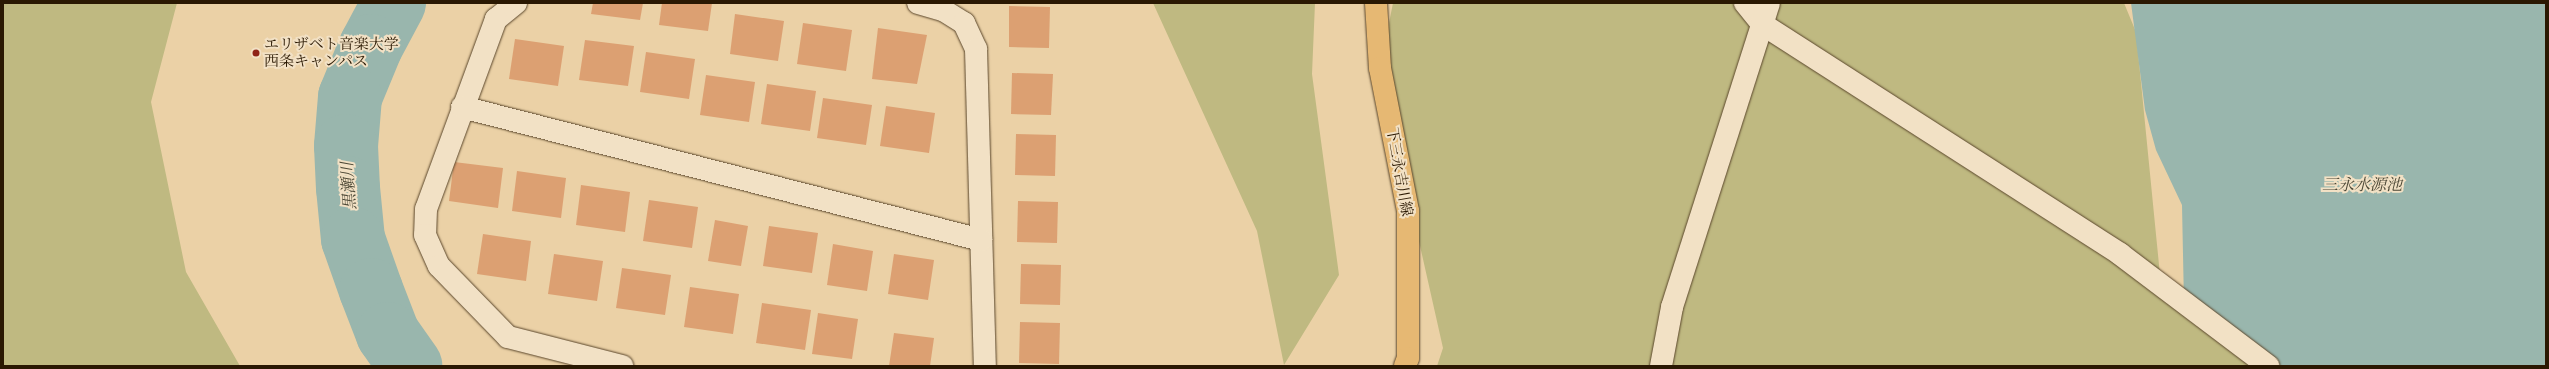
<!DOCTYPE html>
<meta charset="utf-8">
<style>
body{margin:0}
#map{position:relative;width:2549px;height:369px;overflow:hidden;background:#ebd1a6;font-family:Cardo,"Noto Serif JP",serif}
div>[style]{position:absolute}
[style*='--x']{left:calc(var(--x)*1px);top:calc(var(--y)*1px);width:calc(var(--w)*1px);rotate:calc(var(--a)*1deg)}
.green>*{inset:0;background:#bfb981}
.water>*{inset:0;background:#99b6ad}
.river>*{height:64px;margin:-32px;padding:0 32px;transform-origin:32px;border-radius:32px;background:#99b6ad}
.building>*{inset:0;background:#dca072}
.roads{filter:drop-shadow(0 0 1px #5a462b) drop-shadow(0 0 1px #5a462b)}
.minor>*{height:22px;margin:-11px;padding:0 11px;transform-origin:11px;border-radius:11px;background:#f2e1c5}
.major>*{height:22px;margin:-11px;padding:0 11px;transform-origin:11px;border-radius:11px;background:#e6b873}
.dots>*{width:11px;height:11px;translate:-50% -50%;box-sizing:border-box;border:2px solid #f2e1c5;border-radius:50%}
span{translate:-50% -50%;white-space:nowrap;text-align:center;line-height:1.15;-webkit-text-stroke:4px #f2e1c5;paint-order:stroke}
.poi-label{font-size:15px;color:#2a1802}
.left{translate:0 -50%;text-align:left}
.street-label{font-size:15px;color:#2a1802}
.water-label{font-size:16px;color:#4b4735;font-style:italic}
.frame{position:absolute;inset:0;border:4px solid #2a1802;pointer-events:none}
</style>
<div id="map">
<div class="green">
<div style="clip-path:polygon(3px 3px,177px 3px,151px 102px,186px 272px,240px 366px,3px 366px)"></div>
<div style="clip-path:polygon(1153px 3px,1315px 3px,1312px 74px,1339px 275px,1284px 365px,1257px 231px)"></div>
<div style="clip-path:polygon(1393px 3px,2124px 3px,2136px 32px,2161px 285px,2268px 366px,1437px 366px,1443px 348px,1380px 68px)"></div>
</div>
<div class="water">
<div style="clip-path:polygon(2131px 3px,2546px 3px,2546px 366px,2258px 366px,2184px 304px,2182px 205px,2156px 150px,2145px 110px)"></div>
</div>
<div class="river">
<div style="--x:394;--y:3;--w:49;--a:118.1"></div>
<div style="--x:371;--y:46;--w:55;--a:112.4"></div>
<div style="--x:350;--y:97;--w:49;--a:94.7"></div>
<div style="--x:346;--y:146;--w:42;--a:87.3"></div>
<div style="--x:348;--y:188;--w:51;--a:84.4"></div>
<div style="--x:353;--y:239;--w:54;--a:70.6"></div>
<div style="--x:371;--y:290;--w:47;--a:68.9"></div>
<div style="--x:388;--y:334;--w:39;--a:55"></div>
</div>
<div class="building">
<div style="clip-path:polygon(593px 3px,643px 3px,640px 20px,591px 14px)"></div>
<div style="clip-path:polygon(662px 3px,712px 3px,708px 31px,659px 25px)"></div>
<div style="clip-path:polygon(1009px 6px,1050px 7px,1049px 48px,1009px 47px)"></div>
<div style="clip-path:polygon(735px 14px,784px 21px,778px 61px,730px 54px)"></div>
<div style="clip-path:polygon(803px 23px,852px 30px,846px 71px,797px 64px)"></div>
<div style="clip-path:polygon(878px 28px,927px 35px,917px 84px,872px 79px)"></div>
<div style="clip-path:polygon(515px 39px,564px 46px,558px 86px,509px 79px)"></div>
<div style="clip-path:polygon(585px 40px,634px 46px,628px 86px,579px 80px)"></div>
<div style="clip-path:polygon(646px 52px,695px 59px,689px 99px,640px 92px)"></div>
<div style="clip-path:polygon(1012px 73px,1053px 74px,1051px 115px,1011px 114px)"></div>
<div style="clip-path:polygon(706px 75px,755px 82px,749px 122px,700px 115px)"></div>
<div style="clip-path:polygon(767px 84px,816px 91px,810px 131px,761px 124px)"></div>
<div style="clip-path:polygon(823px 98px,872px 105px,866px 145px,817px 138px)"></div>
<div style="clip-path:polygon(886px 106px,935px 113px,929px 153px,880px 146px)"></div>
<div style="clip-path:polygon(1016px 134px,1056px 135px,1055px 176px,1015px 175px)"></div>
<div style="clip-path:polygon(454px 162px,503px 168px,498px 208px,449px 201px)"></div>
<div style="clip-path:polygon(517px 171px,566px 178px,561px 218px,512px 211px)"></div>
<div style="clip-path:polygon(581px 185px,630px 192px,625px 232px,576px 225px)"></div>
<div style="clip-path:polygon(649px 200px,698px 207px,692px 248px,643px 241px)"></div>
<div style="clip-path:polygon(1018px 201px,1058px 202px,1057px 243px,1017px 242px)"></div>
<div style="clip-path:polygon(715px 220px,748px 226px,741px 266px,708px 261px)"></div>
<div style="clip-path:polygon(769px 226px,818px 233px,812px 273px,763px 266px)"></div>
<div style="clip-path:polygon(483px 234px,531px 241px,526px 281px,477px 274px)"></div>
<div style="clip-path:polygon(833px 244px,873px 251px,867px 291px,827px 285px)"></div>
<div style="clip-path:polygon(554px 254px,603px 261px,597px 301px,548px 294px)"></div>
<div style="clip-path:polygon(894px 254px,934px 260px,928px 300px,888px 294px)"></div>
<div style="clip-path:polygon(1021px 264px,1061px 265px,1060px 305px,1020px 304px)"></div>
<div style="clip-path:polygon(622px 268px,671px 275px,665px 315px,616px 308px)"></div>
<div style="clip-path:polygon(690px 287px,739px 294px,733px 334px,684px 327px)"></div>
<div style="clip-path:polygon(762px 303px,811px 310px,805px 350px,756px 343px)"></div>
<div style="clip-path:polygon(818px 313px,858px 319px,852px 359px,812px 354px)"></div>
<div style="clip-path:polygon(1020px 322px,1060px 323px,1059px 364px,1019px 363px)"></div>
<div style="clip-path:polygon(894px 333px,934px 338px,930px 366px,889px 366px)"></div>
</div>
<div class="roads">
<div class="minor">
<div style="--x:516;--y:3;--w:26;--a:141"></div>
<div style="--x:496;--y:19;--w:202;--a:110.2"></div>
<div style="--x:426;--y:209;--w:26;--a:92"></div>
<div style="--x:425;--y:235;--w:34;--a:66"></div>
<div style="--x:439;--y:266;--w:99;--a:45.8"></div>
<div style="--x:508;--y:337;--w:118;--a:14.3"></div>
<div style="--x:918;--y:3;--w:26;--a:16"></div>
<div style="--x:943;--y:10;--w:25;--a:32"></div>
<div style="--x:964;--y:23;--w:29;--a:65"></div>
<div style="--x:976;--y:49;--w:317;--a:88.4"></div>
<div style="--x:1745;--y:3;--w:27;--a:51"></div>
<div style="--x:1762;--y:24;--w:426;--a:32.7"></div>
<div style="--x:2120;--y:254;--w:186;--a:37.1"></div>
<div style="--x:462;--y:107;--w:536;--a:14.37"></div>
<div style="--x:1661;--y:366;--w:60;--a:-79.4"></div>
<div style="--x:1672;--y:307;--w:319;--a:-72.3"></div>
</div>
<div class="major">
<div style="--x:1376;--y:3;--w:65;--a:86.5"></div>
<div style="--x:1380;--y:68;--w:146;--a:78.9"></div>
<div style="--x:1408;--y:211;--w:147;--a:90"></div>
<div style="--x:1408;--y:358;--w:9;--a:111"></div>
</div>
</div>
<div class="dots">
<div style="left:256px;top:53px;background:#8f2418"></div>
</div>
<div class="poi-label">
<span class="left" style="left:264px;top:53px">エリザベト音楽大学<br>西条キャンパス</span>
</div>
<div class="street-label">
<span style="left:1399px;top:172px;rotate:80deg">下三永吉川線</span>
</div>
<div class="water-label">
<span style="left:2362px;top:185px">三永水源池</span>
<span style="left:349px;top:186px;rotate:-94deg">黒瀬川</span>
</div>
<div class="frame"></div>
</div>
